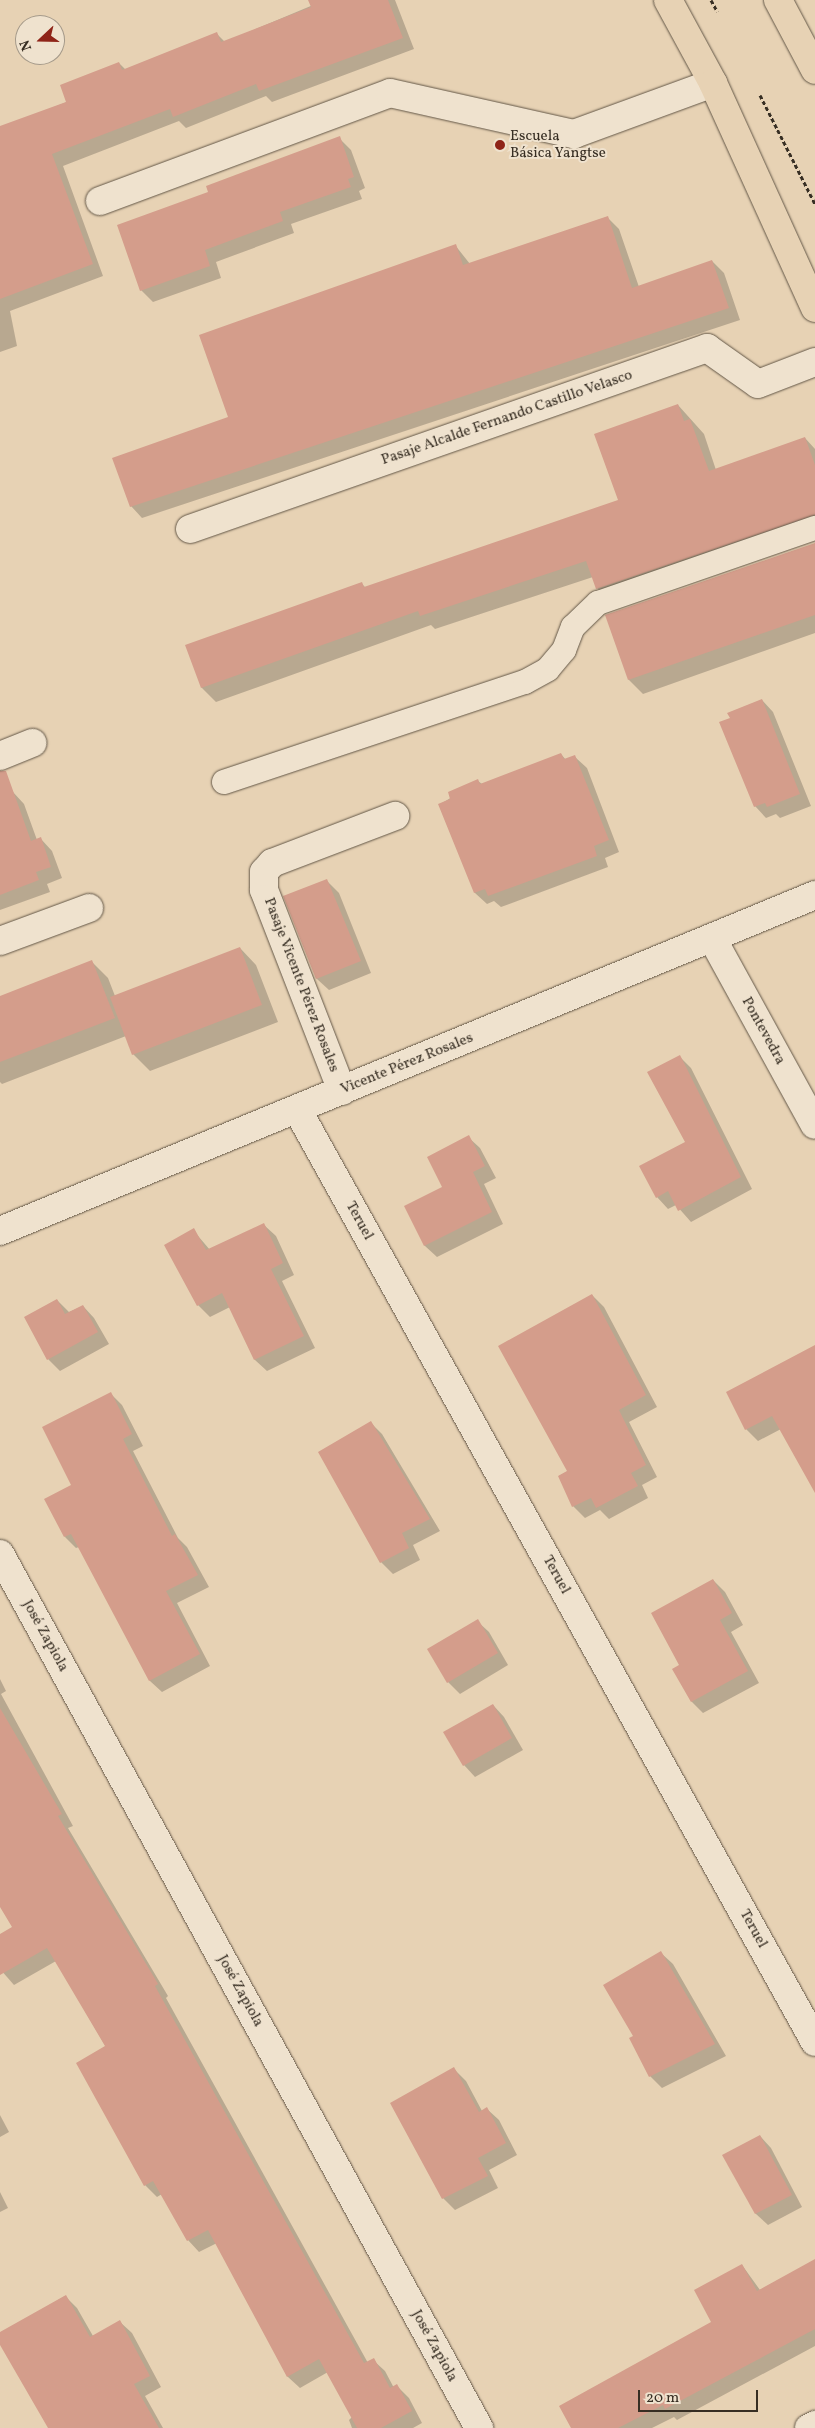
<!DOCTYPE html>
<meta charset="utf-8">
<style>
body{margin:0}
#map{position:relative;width:815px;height:2428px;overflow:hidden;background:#e7d2b4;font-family:Vollkorn,serif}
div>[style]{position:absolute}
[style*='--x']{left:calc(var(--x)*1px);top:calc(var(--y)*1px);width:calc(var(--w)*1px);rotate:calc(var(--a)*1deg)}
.shadow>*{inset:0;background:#0003}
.building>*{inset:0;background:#d49d8b}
.path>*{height:3px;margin-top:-1.5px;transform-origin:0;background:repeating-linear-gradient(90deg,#372e23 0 4px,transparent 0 6.5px)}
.roads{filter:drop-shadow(0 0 1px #635747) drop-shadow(0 0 1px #635747)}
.service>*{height:24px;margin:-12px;padding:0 12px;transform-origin:12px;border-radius:12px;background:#efe2ce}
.minor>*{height:28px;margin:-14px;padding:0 14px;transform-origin:14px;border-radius:14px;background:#efe2ce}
.tertiary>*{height:28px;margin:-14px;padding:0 14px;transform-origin:14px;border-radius:14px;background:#efe2ce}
.primary>*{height:28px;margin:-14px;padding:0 14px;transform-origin:14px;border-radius:14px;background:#e7d2b4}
.dots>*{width:14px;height:14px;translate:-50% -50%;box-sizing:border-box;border:2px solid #efe2ce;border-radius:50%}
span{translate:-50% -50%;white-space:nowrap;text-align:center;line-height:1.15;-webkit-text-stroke:4px #efe2ce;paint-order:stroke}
.poi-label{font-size:15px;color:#372e23}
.left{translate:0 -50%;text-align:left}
.street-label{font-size:15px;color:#372e23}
.north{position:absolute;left:15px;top:15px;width:50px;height:50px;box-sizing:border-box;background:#efe2ce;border:1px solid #a59a8a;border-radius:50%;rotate:249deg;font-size:14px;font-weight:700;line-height:20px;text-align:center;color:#372e23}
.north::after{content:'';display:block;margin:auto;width:18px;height:22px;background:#8f2418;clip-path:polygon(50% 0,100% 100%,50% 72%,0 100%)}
.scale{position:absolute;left:638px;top:2390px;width:120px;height:22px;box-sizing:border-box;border:2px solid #372e23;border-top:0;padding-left:6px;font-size:15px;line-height:18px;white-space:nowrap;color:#372e23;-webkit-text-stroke:4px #efe2ce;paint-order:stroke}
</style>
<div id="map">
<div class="shadow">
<div style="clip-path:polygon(325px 0,395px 0,414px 49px,272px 102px,266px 96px,186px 128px,179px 121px,63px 166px,103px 276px,10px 311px,17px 346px,0 352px,0 128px,67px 102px,119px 63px,126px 70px,217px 34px,225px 42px)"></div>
<div style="clip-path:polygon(339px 138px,351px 150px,365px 188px,359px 191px,362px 199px,291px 224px,294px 233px,216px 262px,221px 278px,153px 302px,141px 290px,210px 193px)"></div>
<div style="clip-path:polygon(607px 217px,619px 229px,639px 287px,712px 261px,724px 273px,740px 320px,142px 518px,131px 506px,229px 418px,455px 245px,470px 264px)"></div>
<div style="clip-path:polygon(678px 405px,704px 434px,716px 470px,805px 438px,815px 449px,815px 532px,611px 602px,597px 588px,593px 577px,435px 629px,431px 625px,216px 702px,202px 688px,187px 646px,361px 583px,366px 588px,620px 501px)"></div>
<div style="clip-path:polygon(815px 544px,815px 633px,643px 694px,629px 680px,607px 616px)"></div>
<div style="clip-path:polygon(762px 700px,773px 712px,811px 806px,780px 818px,776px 814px,766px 818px,755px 806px,732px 718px)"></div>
<div style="clip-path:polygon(561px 754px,566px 760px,575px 757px,587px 768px,619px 852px,605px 858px,608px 867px,501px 907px,494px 901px,487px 904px,475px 893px,439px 805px,478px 781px,482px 784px)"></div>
<div style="clip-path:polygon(13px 792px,24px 804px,37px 840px,41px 839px,52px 851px,62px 878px,47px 884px,50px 892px,0 910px,0 797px)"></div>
<div style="clip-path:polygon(327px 881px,339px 893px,371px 973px,329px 990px,317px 979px,285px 897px)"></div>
<div style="clip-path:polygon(240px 948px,256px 965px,278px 1022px,150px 1071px,133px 1054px,126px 1036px,2px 1084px,0 1082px,0 997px,92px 962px,108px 978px,115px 996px)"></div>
<div style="clip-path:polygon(680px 1057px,691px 1068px,752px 1189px,691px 1222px,676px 1205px,668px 1209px,657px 1197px,686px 1142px)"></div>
<div style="clip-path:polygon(468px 1137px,480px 1148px,496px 1178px,484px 1184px,503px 1224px,437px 1257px,425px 1246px,406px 1207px,444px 1187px)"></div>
<div style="clip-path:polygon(264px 1225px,276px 1236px,294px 1275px,282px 1281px,315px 1348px,267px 1371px,255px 1360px,230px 1307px,210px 1317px,198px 1305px,193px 1230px,210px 1250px)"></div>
<div style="clip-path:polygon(592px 1295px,604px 1307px,657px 1407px,629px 1422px,657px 1477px,642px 1485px,648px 1498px,609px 1519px,600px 1510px,585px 1518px,573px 1506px,559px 1476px,568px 1471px)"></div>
<div style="clip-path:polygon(57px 1300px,69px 1312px,83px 1306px,94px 1318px,109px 1344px,60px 1371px,48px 1359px,26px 1318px)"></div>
<div style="clip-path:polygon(815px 1347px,815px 1481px,781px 1429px,758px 1441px,746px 1429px)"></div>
<div style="clip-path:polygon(111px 1394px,122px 1405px,143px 1446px,133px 1451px,178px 1538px,187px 1547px,209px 1587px,177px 1603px,210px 1666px,162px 1692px,150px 1681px,79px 1547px,76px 1548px,65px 1537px,73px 1486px)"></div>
<div style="clip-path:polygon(371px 1423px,382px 1434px,440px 1531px,413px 1545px,420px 1560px,393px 1574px,381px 1562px)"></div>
<div style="clip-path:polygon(713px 1580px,725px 1592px,743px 1625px,731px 1632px,759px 1683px,703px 1713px,692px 1702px,674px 1669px,680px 1665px)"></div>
<div style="clip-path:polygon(477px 1621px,489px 1632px,508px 1665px,460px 1694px,448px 1682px,429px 1650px)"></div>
<div style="clip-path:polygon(0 1679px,6px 1691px,1px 1694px,73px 1826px,68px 1828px,168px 1996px,166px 1998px,368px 2363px,373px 2360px,385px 2371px,394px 2388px,397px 2386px,409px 2398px,422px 2423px,413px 2428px,352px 2428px,349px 2420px,352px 2417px,328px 2372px,300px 2388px,288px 2377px,217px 2243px,199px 2252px,188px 2240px,162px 2194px,157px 2197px,145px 2185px,106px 2047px,56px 1961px,14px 1985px,0 1969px,0 1936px,14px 1928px,0 1904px)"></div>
<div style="clip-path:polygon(493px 1705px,504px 1717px,523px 1750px,475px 1777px,464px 1765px)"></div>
<div style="clip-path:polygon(661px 1953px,673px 1964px,726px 2056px,662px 2088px,650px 2076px,631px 2039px,635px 2037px)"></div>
<div style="clip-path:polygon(454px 2069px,466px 2081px,482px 2111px,487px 2109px,499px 2120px,517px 2155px,489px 2170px,498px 2188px,455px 2210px,443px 2198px)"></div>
<div style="clip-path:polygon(0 2115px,9px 2132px,0 2137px)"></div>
<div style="clip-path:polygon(760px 2136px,771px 2148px,802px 2207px,768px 2225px,756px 2214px,724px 2155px)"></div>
<div style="clip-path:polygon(0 2192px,8px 2208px,0 2212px)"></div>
<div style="clip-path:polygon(815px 2260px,815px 2346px,677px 2420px,674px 2417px,652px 2428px,572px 2428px,713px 2323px,742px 2265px,760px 2290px)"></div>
<div style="clip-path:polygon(65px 2296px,77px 2308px,93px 2336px,120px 2322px,132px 2333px,161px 2387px,145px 2396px,163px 2428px,49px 2428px,0 2342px,0 2334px)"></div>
</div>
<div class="building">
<div style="clip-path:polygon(308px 0,388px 0,403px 38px,259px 91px,256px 84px,173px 117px,170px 109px,52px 154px,93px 264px,0 299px,0 126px,66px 102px,60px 85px,83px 76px,119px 62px,122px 70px,217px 32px,221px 42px,311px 7px)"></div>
<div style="clip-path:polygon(340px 136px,354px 177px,348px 179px,351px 187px,280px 212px,283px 221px,205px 250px,210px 266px,140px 291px,117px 225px,208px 192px,206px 186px)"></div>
<div style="clip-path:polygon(608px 216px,632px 288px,712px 260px,729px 308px,130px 507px,112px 458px,228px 417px,199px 335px,456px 244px,463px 265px)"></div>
<div style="clip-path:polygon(678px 404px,684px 421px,690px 419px,709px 471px,805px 437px,815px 465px,815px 515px,596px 589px,586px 561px,420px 616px,418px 611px,201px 688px,185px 645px,362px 582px,364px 587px,618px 500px,594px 434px)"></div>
<div style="clip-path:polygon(815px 543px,815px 615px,628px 680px,605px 615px)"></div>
<div style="clip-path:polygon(762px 699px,800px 794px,767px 807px,765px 803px,754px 807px,719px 722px,730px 718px,727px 713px)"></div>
<div style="clip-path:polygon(561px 753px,564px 759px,575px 755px,609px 840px,594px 846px,597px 856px,488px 896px,485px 889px,474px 893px,438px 804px,450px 799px,448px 792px,478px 779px,480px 784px)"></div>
<div style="clip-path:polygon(0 771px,6px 771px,31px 841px,41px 837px,51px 867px,36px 872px,39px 880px,0 895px)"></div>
<div style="clip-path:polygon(327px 879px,361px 961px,316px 979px,283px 896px)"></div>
<div style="clip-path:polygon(240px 947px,262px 1005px,132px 1055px,110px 997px)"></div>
<div style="clip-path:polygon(92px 960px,115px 1018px,0 1062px,0 996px)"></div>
<div style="clip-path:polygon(680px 1055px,741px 1177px,678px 1211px,668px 1191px,656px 1198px,639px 1166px,685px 1142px,647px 1072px)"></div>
<div style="clip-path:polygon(469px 1135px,485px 1166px,473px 1172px,492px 1212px,424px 1246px,404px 1206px,442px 1187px,427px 1157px)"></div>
<div style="clip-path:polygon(264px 1223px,283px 1263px,271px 1269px,304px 1336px,254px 1360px,222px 1293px,197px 1306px,164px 1245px,194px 1228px,206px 1250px)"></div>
<div style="clip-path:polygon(592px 1294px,646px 1395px,619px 1410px,646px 1465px,631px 1473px,638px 1486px,596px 1508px,591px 1498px,572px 1507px,558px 1476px,567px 1471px,498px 1346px)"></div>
<div style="clip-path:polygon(57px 1299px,65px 1314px,83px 1305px,98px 1332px,47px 1360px,24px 1317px)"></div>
<div style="clip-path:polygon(815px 1345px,815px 1493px,772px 1416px,745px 1430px,726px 1392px)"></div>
<div style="clip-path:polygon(111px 1392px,132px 1434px,123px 1439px,172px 1536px,175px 1534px,198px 1575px,166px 1591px,200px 1654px,149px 1681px,71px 1534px,64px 1537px,44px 1499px,71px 1485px,42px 1427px)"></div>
<div style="clip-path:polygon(371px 1421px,430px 1519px,402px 1533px,409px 1548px,380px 1563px,318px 1452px)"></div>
<div style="clip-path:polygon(713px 1579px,732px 1613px,720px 1620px,748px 1671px,691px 1702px,672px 1669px,679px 1665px,651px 1613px)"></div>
<div style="clip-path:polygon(478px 1619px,498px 1653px,447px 1683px,427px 1649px)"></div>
<div style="clip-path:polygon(493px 1704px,512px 1738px,463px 1766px,443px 1732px)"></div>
<div style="clip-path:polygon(0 1708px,62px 1814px,58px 1816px,158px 1984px,155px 1986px,364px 2363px,374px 2358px,390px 2388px,397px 2384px,412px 2411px,381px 2428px,357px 2428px,319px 2359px,287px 2377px,208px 2230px,187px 2241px,153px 2181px,144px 2186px,76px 2063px,105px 2046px,47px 1948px,0 1975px,0 1934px,12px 1927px,0 1907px)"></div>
<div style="clip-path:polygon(661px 1951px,715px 2044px,649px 2077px,629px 2038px,633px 2036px,603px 1985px)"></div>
<div style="clip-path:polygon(454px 2067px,479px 2112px,487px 2107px,506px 2143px,478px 2158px,488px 2176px,442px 2199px,390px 2103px)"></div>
<div style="clip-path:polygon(760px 2135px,792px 2195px,755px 2214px,722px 2155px)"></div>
<div style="clip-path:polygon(815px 2259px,815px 2329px,665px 2409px,663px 2405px,618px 2428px,571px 2428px,559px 2406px,711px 2322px,694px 2290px,742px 2264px,757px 2291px)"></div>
<div style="clip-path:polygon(66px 2295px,90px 2337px,120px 2320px,150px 2376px,134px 2384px,159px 2428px,48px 2428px,0 2345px,0 2332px)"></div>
</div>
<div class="path">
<div style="--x:711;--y:0;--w:13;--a:61"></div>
<div style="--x:760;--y:95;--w:122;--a:63.2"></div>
</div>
<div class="roads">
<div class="service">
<div style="--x:224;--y:782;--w:317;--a:-18.4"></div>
<div style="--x:525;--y:682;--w:26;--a:-29"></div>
<div style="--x:548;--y:669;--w:25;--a:-50"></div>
<div style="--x:564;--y:650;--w:25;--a:-69"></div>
<div style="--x:573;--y:627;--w:35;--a:-44"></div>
<div style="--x:598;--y:603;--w:230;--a:-19.1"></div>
</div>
<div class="minor">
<div style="--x:100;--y:201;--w:309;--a:-20.4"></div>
<div style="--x:390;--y:93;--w:189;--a:12.6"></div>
<div style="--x:574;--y:134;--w:148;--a:-20.1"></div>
<div style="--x:190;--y:529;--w:548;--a:-19.29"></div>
<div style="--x:707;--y:348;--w:62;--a:35.2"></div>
<div style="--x:758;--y:384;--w:61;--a:-21.1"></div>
<div style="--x:0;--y:756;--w:35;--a:-22"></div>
<div style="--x:712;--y:938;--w:213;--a:61.2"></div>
<div style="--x:0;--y:941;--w:95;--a:-20.3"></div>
<div style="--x:342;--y:1091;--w:216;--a:-111.2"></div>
<div style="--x:264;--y:890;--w:18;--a:-90"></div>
<div style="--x:264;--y:872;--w:12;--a:-48"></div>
<div style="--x:272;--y:863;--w:132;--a:-20.9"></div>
<div style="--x:297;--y:1109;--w:1067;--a:60.96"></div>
<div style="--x:0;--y:1554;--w:997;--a:61.27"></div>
<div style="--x:809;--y:2428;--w:7;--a:-27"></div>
</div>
<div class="tertiary">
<div style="--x:0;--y:1231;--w:882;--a:-22.4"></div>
</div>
<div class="primary">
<div style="--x:668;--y:0;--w:94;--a:61.5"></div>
<div style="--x:713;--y:83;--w:247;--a:65.6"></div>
<div style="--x:778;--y:0;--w:79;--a:62.1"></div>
</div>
</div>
<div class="dots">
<div style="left:500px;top:145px;background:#8f2418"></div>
</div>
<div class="poi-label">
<span class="left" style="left:510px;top:145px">Escuela<br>Básica Yangtse</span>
</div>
<div class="street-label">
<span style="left:507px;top:418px;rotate:-19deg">Pasaje Alcalde Fernando Castillo Velasco</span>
<span style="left:301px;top:985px;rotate:69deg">Pasaje Vicente Pérez Rosales</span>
<span style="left:763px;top:1031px;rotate:61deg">Pontevedra</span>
<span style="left:407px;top:1064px;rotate:-22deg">Vicente Pérez Rosales</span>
<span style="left:359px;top:1221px;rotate:61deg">Teruel</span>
<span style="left:556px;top:1575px;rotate:61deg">Teruel</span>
<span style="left:45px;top:1636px;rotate:61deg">José Zapiola</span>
<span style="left:753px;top:1929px;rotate:61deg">Teruel</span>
<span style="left:240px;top:1991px;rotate:61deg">José Zapiola</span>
<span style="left:434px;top:2346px;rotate:61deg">José Zapiola</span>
</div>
<div class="north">N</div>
<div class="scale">20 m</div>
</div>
